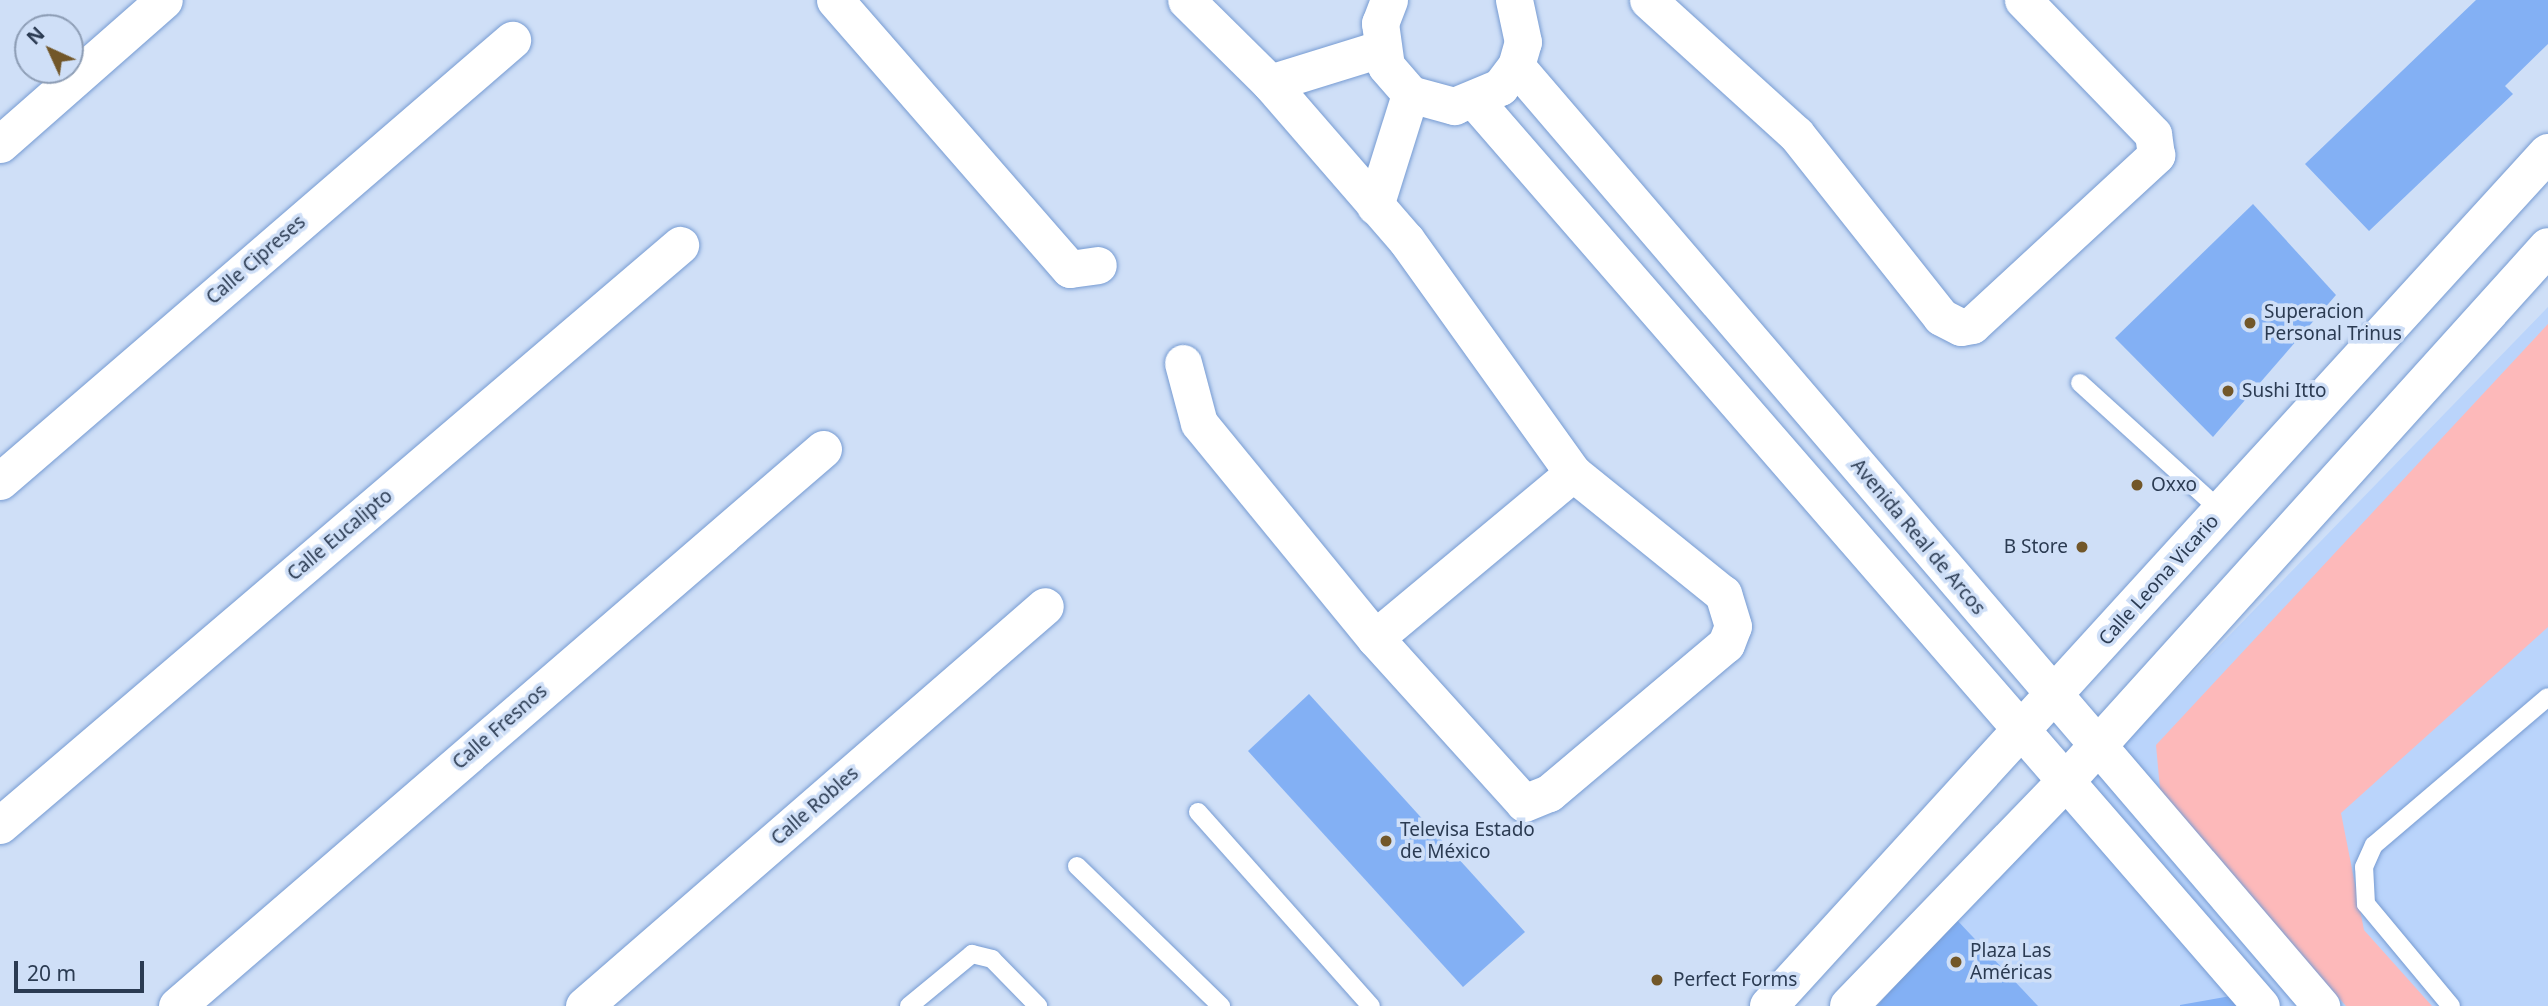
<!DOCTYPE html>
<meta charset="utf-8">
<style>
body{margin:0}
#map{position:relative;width:2548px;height:1006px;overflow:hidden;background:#cfdff7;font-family:"Noto Sans",sans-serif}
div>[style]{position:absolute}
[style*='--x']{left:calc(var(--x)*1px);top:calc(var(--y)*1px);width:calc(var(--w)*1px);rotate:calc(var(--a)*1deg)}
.built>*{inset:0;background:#bad4fb}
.green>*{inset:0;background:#fdb9ba}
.building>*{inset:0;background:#83b0f4}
.roads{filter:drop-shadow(0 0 2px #769bd2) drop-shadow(0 0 2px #769bd2)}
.lane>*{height:18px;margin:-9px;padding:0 9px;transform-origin:9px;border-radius:9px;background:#fff}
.street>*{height:37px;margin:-18.5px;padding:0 18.5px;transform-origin:18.5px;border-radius:18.5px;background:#fff}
.secondary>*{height:38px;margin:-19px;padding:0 19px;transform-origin:19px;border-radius:19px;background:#fff}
.dots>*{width:19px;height:19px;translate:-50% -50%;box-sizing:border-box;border:4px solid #cfdff7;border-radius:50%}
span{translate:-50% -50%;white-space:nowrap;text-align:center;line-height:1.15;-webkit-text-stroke:7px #cfdff7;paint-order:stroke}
.street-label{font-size:19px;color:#2b3b52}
.poi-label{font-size:19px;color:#2b3b52}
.left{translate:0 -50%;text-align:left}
.right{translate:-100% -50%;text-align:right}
.north{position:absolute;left:14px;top:14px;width:70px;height:70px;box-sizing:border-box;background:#cfdff7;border:2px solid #8d9db5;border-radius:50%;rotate:315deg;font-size:19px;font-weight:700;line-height:28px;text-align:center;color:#2b3b52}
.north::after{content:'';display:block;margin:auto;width:24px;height:32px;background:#725729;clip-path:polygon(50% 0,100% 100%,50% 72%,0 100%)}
.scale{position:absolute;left:14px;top:961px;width:130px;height:32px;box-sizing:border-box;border:4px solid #2b3b52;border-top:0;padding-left:9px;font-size:21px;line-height:24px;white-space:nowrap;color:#2b3b52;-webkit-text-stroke:5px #cfdff7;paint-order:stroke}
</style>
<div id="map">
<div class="built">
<div style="clip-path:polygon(2548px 307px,2548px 1006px,1877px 1006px,1955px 918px)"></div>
</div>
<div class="green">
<div style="clip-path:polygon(2548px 324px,2548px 627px,2341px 813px,2364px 930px,2432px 1006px,2346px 1006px,2161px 800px,2156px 745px)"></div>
</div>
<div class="building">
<div style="clip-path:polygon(2476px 0,2548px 0,2548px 44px,2505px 86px,2513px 94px,2369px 231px,2305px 164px)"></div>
<div style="clip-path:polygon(2253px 204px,2336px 295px,2213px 437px,2115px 338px)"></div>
<div style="clip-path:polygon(1309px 694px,1525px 932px,1463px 987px,1248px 751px)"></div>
<div style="clip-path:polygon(1955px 918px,2038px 1006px,1877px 1006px)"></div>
<div style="clip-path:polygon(2242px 994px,2251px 1006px,2180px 1006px,2180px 1005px)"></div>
</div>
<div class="roads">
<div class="lane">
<div style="--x:2080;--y:383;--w:190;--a:42.2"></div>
<div style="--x:1198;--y:812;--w:260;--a:48.3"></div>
<div style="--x:1077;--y:866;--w:201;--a:44.2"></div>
<div style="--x:909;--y:1006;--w:82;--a:-39.5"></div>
<div style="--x:972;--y:954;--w:21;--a:14"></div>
<div style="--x:992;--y:959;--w:66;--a:45.6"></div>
<div style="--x:2451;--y:1006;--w:133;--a:-129.8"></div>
<div style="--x:2366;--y:904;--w:37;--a:-93"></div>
<div style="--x:2364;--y:867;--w:24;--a:-66"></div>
<div style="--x:2374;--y:845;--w:228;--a:-40.4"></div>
</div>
<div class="street">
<div style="--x:835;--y:0;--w:357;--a:48.9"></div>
<div style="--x:1070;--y:269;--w:28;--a:-8"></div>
<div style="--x:1389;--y:0;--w:25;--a:111"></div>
<div style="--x:1380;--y:23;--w:43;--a:82.1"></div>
<div style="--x:1386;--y:66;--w:37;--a:49"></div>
<div style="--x:1410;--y:94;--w:46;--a:15.3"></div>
<div style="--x:1454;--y:106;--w:50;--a:-22.4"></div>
<div style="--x:1500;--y:87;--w:26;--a:-53"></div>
<div style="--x:1516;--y:66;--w:25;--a:-74"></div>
<div style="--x:1523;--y:42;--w:43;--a:-102.1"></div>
<div style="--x:1648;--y:0;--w:200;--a:42.2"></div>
<div style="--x:1796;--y:134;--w:233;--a:51.6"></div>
<div style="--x:1941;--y:317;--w:22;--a:27"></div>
<div style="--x:1961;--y:327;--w:11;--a:-10"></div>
<div style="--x:1972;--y:325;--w:251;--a:-42.7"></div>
<div style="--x:2156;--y:155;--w:21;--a:-98"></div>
<div style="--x:2153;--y:134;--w:187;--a:-134.1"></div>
<div style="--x:1516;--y:66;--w:1238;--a:49.42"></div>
<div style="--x:1270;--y:83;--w:115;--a:-17.2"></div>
<div style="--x:1476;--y:102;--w:1197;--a:49.03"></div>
<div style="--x:0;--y:144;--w:218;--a:-41.3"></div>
<div style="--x:1375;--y:206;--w:117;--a:-72.6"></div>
<div style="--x:1183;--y:363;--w:62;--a:75.1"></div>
<div style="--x:1199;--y:423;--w:278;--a:50.7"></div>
<div style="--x:1375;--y:638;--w:222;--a:47.9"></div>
<div style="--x:1524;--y:803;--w:27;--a:-22"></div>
<div style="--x:1549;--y:793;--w:231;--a:-40.1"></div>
<div style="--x:1726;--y:644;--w:19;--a:-69"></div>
<div style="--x:1733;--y:626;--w:34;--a:-107"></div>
<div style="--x:1723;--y:594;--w:193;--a:-141.1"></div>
<div style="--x:1573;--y:473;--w:287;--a:-125.6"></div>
<div style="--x:1406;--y:240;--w:208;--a:-130.9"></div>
<div style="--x:1270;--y:83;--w:118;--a:-135.3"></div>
<div style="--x:0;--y:481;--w:676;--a:-40.74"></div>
<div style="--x:1375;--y:638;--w:258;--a:-39.8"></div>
<div style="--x:0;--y:825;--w:894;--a:-40.46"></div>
<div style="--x:177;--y:1006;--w:853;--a:-40.77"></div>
<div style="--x:584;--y:1006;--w:610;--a:-40.95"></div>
</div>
<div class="secondary">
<div style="--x:1769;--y:1006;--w:1155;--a:-47.6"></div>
<div style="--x:1849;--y:1006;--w:313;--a:-46"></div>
<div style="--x:2066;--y:781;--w:719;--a:-47.93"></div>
</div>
</div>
<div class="dots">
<div style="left:2250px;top:323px;background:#725729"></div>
<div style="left:2228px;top:391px;background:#725729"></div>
<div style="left:2137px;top:485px;background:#725729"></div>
<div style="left:2082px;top:547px;background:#725729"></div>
<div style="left:1386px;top:841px;background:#725729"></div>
<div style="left:1956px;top:962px;background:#725729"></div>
<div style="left:1657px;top:980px;background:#725729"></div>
</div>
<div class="street-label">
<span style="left:256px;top:260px;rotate:-41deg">Calle Cipreses</span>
<span style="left:340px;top:535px;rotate:-40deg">Calle Eucalipto</span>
<span style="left:1918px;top:537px;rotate:50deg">Avenida Real de Arcos</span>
<span style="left:2159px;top:580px;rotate:-48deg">Calle Leona Vicario</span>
<span style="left:500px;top:727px;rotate:-41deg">Calle Fresnos</span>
<span style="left:815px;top:806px;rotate:-41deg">Calle Robles</span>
</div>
<div class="poi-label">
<span class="left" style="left:2264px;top:323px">Superacion<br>Personal Trinus</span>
<span class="left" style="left:2242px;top:391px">Sushi Itto</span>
<span class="left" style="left:2151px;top:485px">Oxxo</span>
<span class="right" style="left:2068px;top:547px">B Store</span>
<span class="left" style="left:1400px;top:841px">Televisa Estado<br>de México</span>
<span class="left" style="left:1970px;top:962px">Plaza Las<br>Américas</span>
<span class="left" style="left:1673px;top:980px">Perfect Forms</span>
</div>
<div class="north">N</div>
<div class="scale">20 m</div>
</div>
